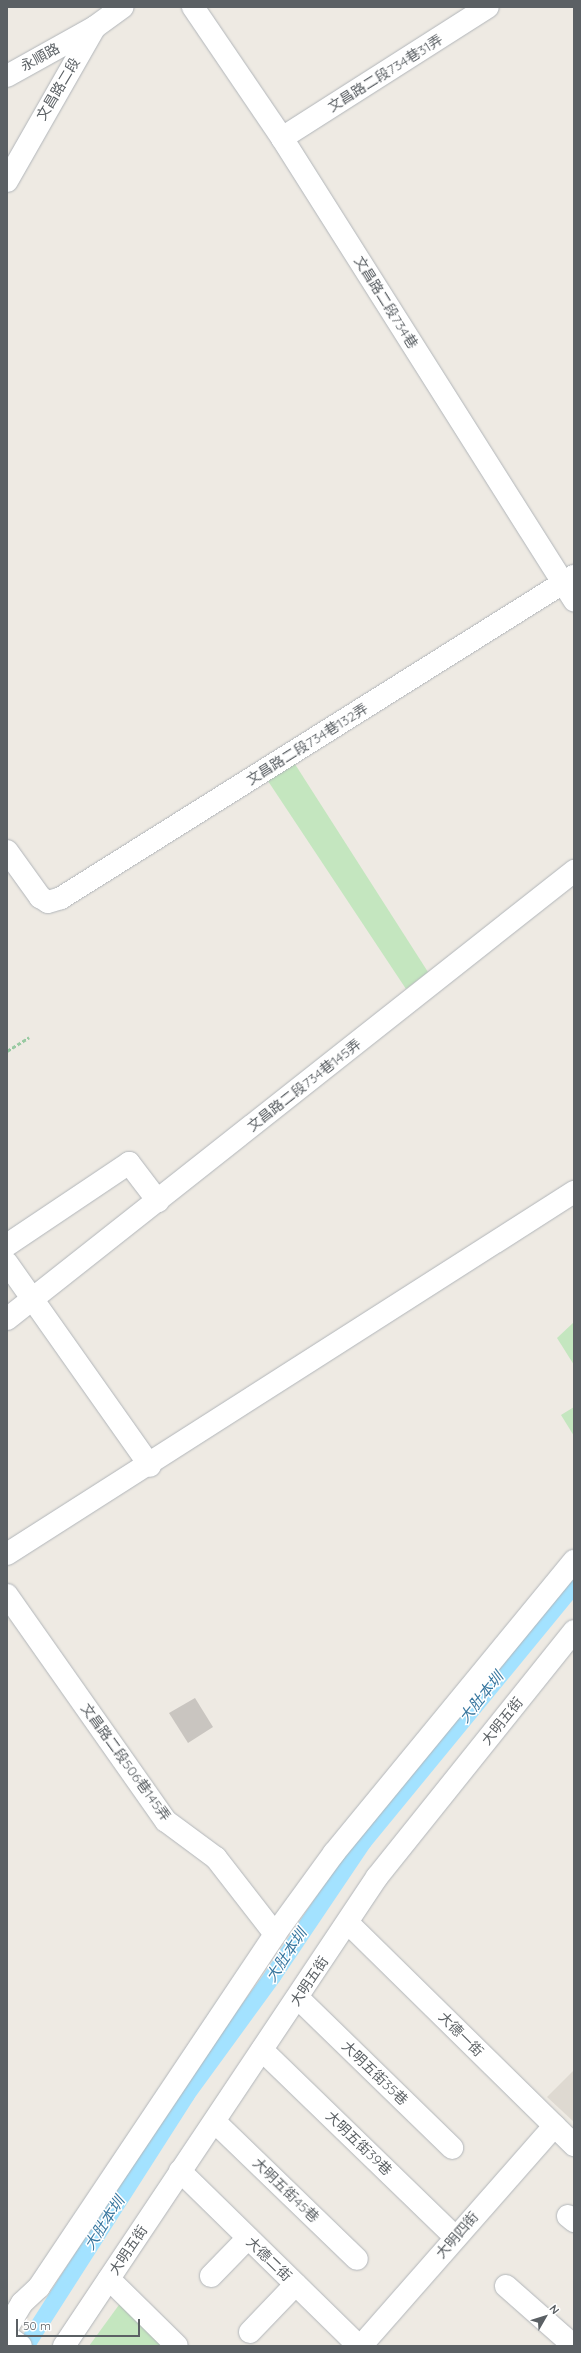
<!DOCTYPE html>
<meta charset="utf-8">
<style>
body{margin:0}
#map{position:relative;width:581px;height:2353px;overflow:hidden;background:#eeeae3;font-family:Quicksand,"Noto Sans TC",sans-serif}
div>[style]{position:absolute}
[style*='--x']{left:calc(var(--x)*1px);top:calc(var(--y)*1px);width:calc(var(--w)*1px);rotate:calc(var(--a)*1deg)}
.education>*{inset:0;background:#ded9d1}
.green>*{inset:0;background:#c4e6bf}
.canal>*{height:17px;margin:-8.5px;padding:0 8.5px;transform-origin:8.5px;border-radius:8.5px;background:#a3e2ff}
.building>*{inset:0;background:#c9c5c0}
.path>*{height:2.5px;margin-top:-1.25px;transform-origin:0;background:repeating-linear-gradient(90deg,#99caa2 0 4px,transparent 0 6px)}
.roads{filter:drop-shadow(0 0 1px #b1b5b9) drop-shadow(0 0 1px #b1b5b9)}
.minor>*{height:22px;margin:-11px;padding:0 11px;transform-origin:11px;border-radius:11px;background:#fff}
span{translate:-50% -50%;white-space:nowrap;text-align:center;line-height:1.15;-webkit-text-stroke:3px #fff;paint-order:stroke}
.street-label{font-size:14px;color:#5b6064}
.water-label{font-size:15px;color:#3a78a0;font-style:italic}
.frame{position:absolute;inset:0;border:8px solid #5b6064;pointer-events:none}
.north{position:absolute;left:525px;top:2297px;width:40px;height:40px;-webkit-text-stroke:3px #fff;paint-order:stroke;rotate:51deg;font-size:11px;font-weight:700;line-height:16px;text-align:center;color:#5b6064}
.north::after{content:'';display:block;margin:auto;width:14px;height:18px;background:#5b6064;clip-path:polygon(50% 0,100% 100%,50% 72%,0 100%)}
.scale{position:absolute;left:16px;top:2319px;width:124px;height:18px;box-sizing:border-box;border:2px solid #5b6064;border-top:0;padding-left:5px;font-size:12px;line-height:14px;white-space:nowrap;color:#5b6064;-webkit-text-stroke:3px #fff;paint-order:stroke}
</style>
<div id="map">
<div class="education">
<div style="clip-path:polygon(574px 2070px,574px 2122px,547px 2097px)"></div>
</div>
<div class="green">
<div style="clip-path:polygon(293px 761px,428px 972px,406px 989px,266px 778px)"></div>
<div style="clip-path:polygon(574px 1322px,574px 1365px,557px 1338px)"></div>
<div style="clip-path:polygon(574px 1407px,574px 1436px,561px 1415px)"></div>
<div style="clip-path:polygon(124px 2298px,173px 2346px,89px 2346px)"></div>
</div>
<div class="canal">
<div style="--x:25;--y:2346;--w:299;--a:-57.4"></div>
<div style="--x:186;--y:2094;--w:146;--a:-53.9"></div>
<div style="--x:272;--y:1976;--w:163;--a:-56"></div>
<div style="--x:363;--y:1841;--w:333;--a:-50.6"></div>
</div>
<div class="building">
<div style="clip-path:polygon(195px 1698px,213px 1727px,188px 1743px,169px 1713px)"></div>
</div>
<div class="path">
<div style="--x:7;--y:1051;--w:26;--a:-32"></div>
</div>
<div class="roads">
<div class="minor">
<div style="--x:193;--y:7;--w:158;--a:55.8"></div>
<div style="--x:282;--y:138;--w:547;--a:57.71"></div>
<div style="--x:7;--y:76;--w:101;--a:-29.1"></div>
<div style="--x:282;--y:138;--w:244;--a:-32.5"></div>
<div style="--x:7;--y:181;--w:177;--a:-60.3"></div>
<div style="--x:95;--y:27;--w:34;--a:-36"></div>
<div style="--x:7;--y:851;--w:57;--a:54.3"></div>
<div style="--x:40;--y:897;--w:9;--a:32"></div>
<div style="--x:48;--y:902;--w:14;--a:-17"></div>
<div style="--x:61;--y:898;--w:606;--a:-32.12"></div>
<div style="--x:7;--y:1245;--w:147;--a:-33.9"></div>
<div style="--x:129;--y:1163;--w:48;--a:52.7"></div>
<div style="--x:7;--y:1263;--w:248;--a:54.8"></div>
<div style="--x:7;--y:1319;--w:723;--a:-38.31"></div>
<div style="--x:7;--y:1554;--w:673;--a:-32.56"></div>
<div style="--x:7;--y:1595;--w:276;--a:54.9"></div>
<div style="--x:166;--y:1821;--w:62;--a:36.5"></div>
<div style="--x:216;--y:1858;--w:96;--a:52.2"></div>
<div style="--x:348;--y:1923;--w:317;--a:44.5"></div>
<div style="--x:298;--y:1998;--w:215;--a:44.2"></div>
<div style="--x:262;--y:2050;--w:269;--a:44.1"></div>
<div style="--x:215;--y:2122;--w:197;--a:44"></div>
<div style="--x:180;--y:2171;--w:250;--a:44.4"></div>
<div style="--x:568;--y:2216;--w:8;--a:40"></div>
<div style="--x:211;--y:2276;--w:53;--a:-45.8"></div>
<div style="--x:109;--y:2279;--w:95;--a:44.6"></div>
<div style="--x:506;--y:2286;--w:91;--a:41.4"></div>
<div style="--x:7;--y:2328;--w:29;--a:-59"></div>
<div style="--x:22;--y:2303;--w:23;--a:-43"></div>
<div style="--x:39;--y:2287;--w:425;--a:-56.2"></div>
<div style="--x:275;--y:1934;--w:100;--a:-53.9"></div>
<div style="--x:334;--y:1853;--w:378;--a:-50.6"></div>
<div style="--x:250;--y:2332;--w:66;--a:-46.2"></div>
<div style="--x:7;--y:2336;--w:17;--a:36"></div>
<div style="--x:64;--y:2346;--w:564;--a:-56.28"></div>
<div style="--x:377;--y:1877;--w:315;--a:-51.3"></div>
<div style="--x:361;--y:2346;--w:293;--a:-48.7"></div>
</div>
</div>
<div class="street-label">
<span style="left:40px;top:57px;rotate:-29deg">永順路</span>
<span style="left:385px;top:73px;rotate:-32deg">文昌路二段734巷31弄</span>
<span style="left:58px;top:89px;rotate:-59deg">文昌路二段</span>
<span style="left:386px;top:302px;rotate:58deg">文昌路二段734巷</span>
<span style="left:307px;top:744px;rotate:-32deg">文昌路二段734巷132弄</span>
<span style="left:304px;top:1085px;rotate:-38deg">文昌路二段734巷145弄</span>
<span style="left:502px;top:1721px;rotate:-51deg">大明五街</span>
<span style="left:126px;top:1762px;rotate:54deg">文昌路二段506巷145弄</span>
<span style="left:309px;top:1981px;rotate:-56deg">大明五街</span>
<span style="left:461px;top:2034px;rotate:45deg">大德一街</span>
<span style="left:375px;top:2073px;rotate:44deg">大明五街35巷</span>
<span style="left:359px;top:2143px;rotate:44deg">大明五街39巷</span>
<span style="left:286px;top:2190px;rotate:44deg">大明五街45巷</span>
<span style="left:457px;top:2235px;rotate:-49deg">大明四街</span>
<span style="left:128px;top:2250px;rotate:-56deg">大明五街</span>
<span style="left:269px;top:2259px;rotate:44deg">大德二街</span>
</div>
<div class="water-label">
<span style="left:481px;top:1697px;rotate:-51deg">大肚本圳</span>
<span style="left:286px;top:1955px;rotate:-56deg">大肚本圳</span>
<span style="left:104px;top:2223px;rotate:-57deg">大肚本圳</span>
</div>
<div class="frame"></div>
<div class="north">N</div>
<div class="scale">50 m</div>
</div>
